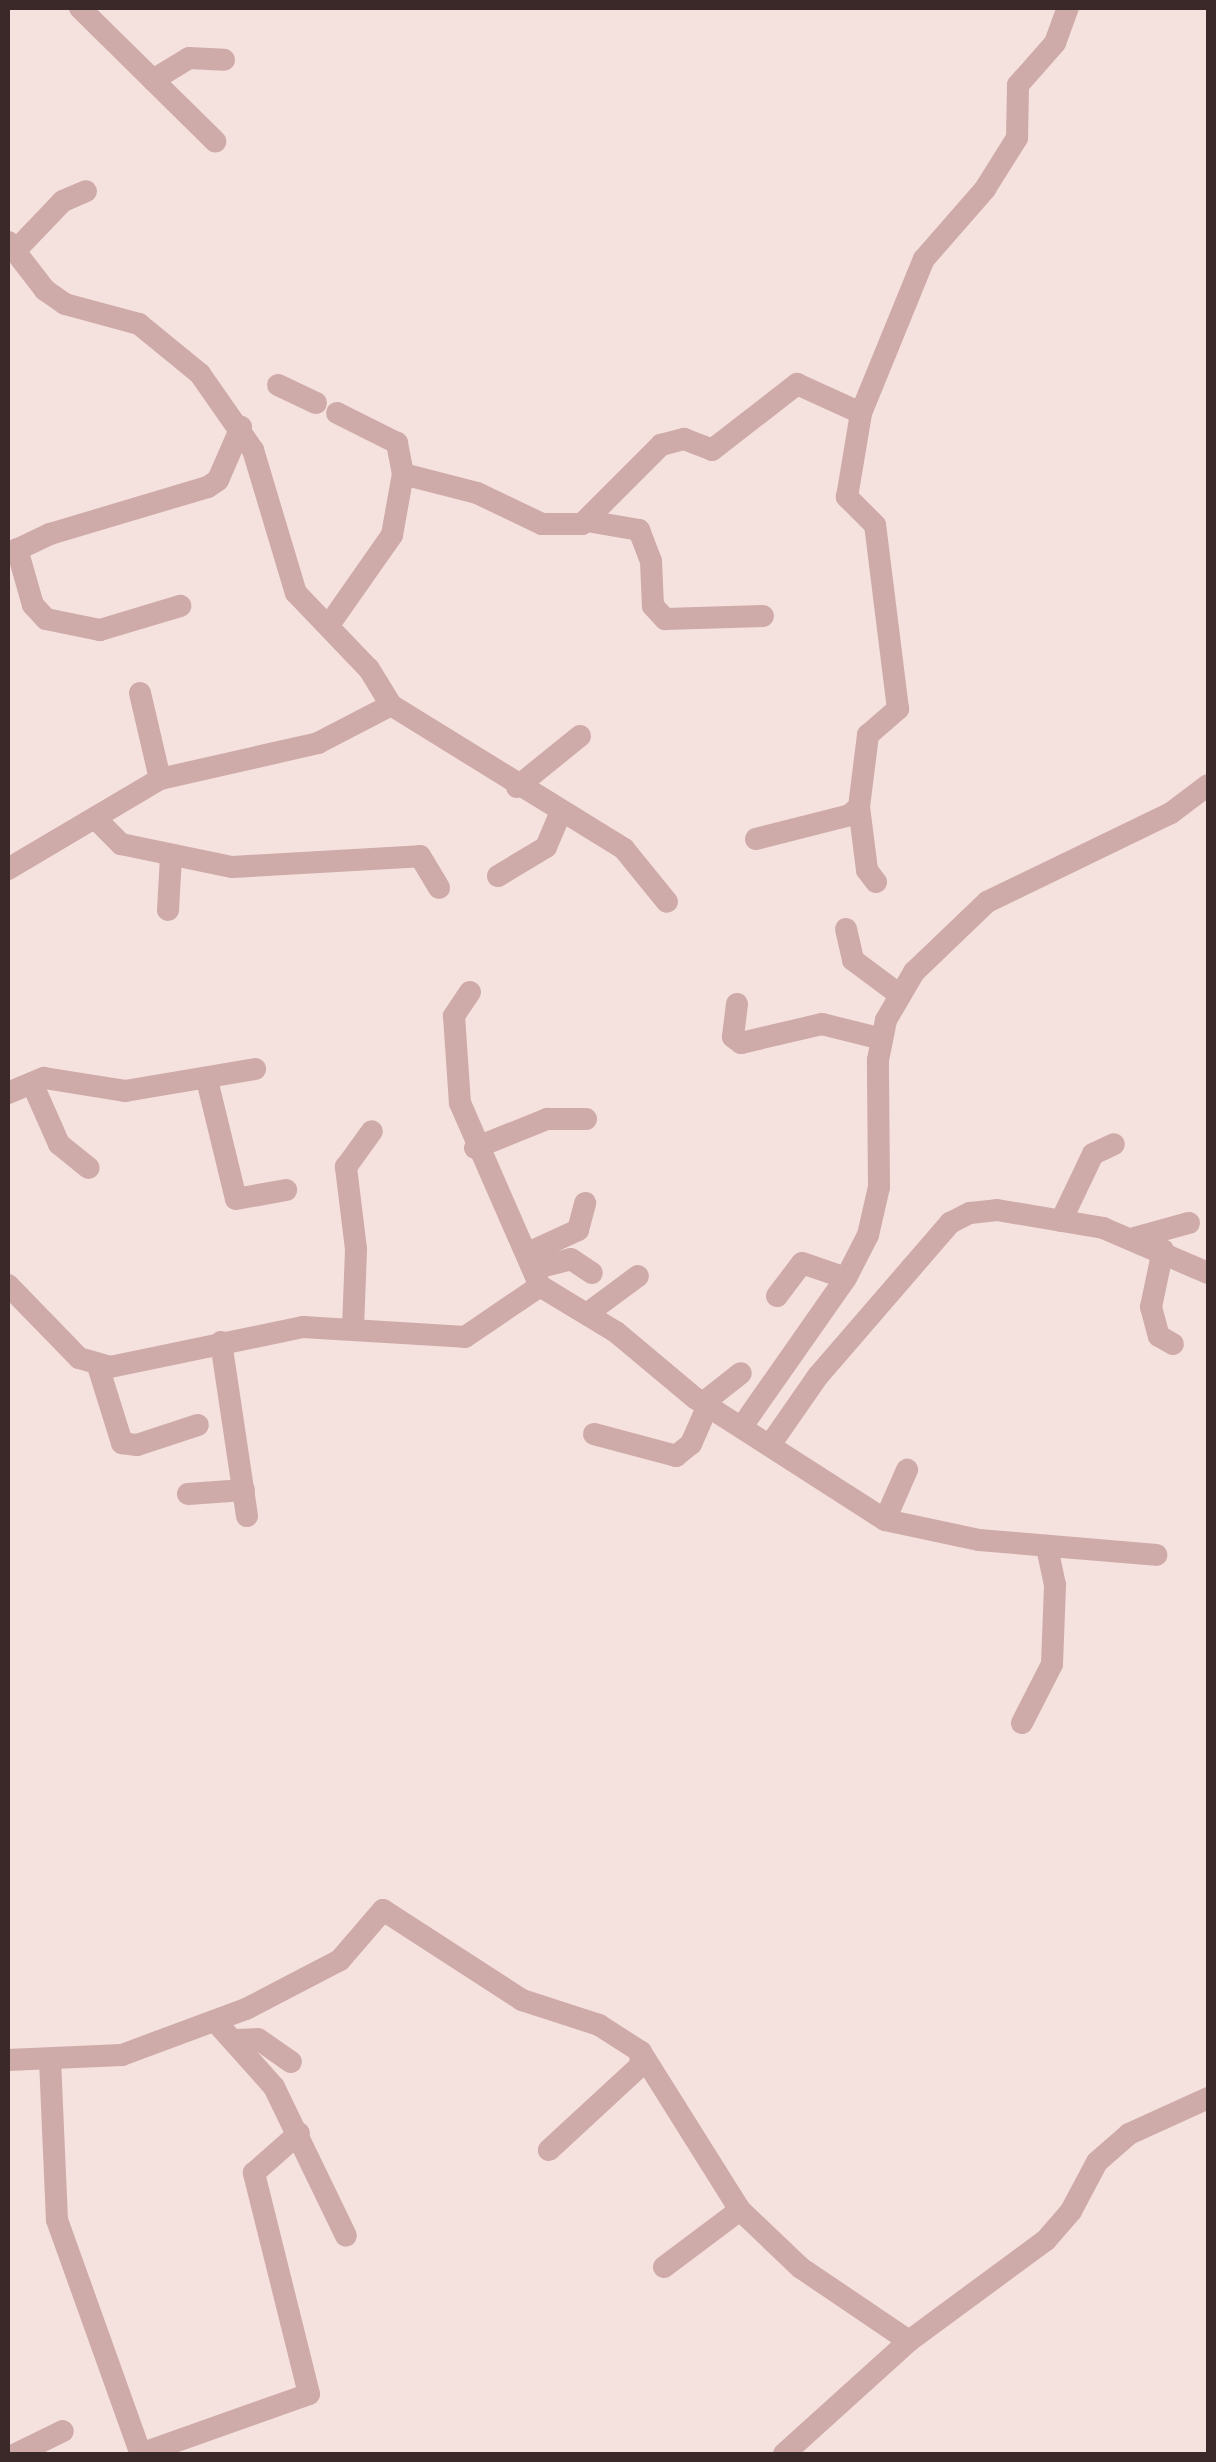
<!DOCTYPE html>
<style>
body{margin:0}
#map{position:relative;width:1216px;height:2462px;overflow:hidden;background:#f5e1de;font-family:Signika,sans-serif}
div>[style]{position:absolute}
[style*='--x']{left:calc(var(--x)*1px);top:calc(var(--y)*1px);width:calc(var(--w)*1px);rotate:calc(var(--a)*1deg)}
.minor>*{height:22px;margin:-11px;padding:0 11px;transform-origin:11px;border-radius:11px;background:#ceaaa8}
span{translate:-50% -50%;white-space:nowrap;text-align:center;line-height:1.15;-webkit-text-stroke:10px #fcedeb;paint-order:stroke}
.frame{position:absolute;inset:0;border:10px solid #3b292a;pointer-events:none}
</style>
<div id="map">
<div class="minor">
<div style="--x:80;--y:8;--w:190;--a:44.6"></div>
<div style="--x:153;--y:80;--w:42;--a:-31.4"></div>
<div style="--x:189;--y:58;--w:35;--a:3"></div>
<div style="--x:8;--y:242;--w:61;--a:52.4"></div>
<div style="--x:45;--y:290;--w:24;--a:35"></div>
<div style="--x:65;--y:304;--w:77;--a:15.1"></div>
<div style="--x:139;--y:324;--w:79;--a:39.3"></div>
<div style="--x:200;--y:374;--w:93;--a:55.1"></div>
<div style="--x:253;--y:450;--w:149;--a:73.3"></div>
<div style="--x:296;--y:593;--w:105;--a:46.2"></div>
<div style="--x:369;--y:669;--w:42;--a:58.6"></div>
<div style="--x:391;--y:705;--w:274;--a:31.7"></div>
<div style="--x:624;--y:849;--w:68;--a:50.9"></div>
<div style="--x:15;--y:251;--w:69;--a:-46.2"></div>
<div style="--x:63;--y:201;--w:25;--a:-23"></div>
<div style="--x:278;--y:385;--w:42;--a:25.3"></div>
<div style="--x:403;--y:474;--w:76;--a:14.4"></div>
<div style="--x:477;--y:493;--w:72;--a:25.5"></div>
<div style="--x:542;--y:524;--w:40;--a:0"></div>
<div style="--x:582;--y:524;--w:112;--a:-45"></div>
<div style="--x:661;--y:445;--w:24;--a:-15"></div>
<div style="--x:684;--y:439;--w:30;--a:21"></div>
<div style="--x:712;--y:450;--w:108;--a:-37.8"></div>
<div style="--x:797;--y:384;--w:70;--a:24.4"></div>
<div style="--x:587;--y:521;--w:53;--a:9.8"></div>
<div style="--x:639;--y:530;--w:33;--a:69"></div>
<div style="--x:651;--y:561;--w:45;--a:87.5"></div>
<div style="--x:653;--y:606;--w:18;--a:47"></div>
<div style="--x:665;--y:619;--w:98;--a:-1.8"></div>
<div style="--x:17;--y:549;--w:58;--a:74.1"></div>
<div style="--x:33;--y:605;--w:19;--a:47"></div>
<div style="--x:46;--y:619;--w:55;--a:11.5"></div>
<div style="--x:100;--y:630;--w:84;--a:-16.7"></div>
<div style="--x:8;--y:554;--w:47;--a:-25.5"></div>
<div style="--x:50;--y:534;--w:165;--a:-16.6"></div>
<div style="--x:208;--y:487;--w:12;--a:-35"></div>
<div style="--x:218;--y:480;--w:58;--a:-66.5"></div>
<div style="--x:329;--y:625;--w:110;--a:-55"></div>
<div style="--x:392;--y:535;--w:62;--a:-79.8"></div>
<div style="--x:403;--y:474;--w:32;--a:-101"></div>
<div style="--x:397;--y:443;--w:67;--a:-153.4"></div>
<div style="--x:140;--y:693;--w:88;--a:76.9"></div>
<div style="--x:517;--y:787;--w:81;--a:-39"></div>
<div style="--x:95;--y:818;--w:37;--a:45"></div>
<div style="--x:121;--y:844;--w:113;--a:11.7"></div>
<div style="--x:232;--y:867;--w:188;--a:-3.3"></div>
<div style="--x:420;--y:856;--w:37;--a:59"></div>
<div style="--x:756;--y:839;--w:97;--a:-14.3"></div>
<div style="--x:850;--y:815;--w:12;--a:-42"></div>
<div style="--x:8;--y:869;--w:177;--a:-30.6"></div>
<div style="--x:160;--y:779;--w:162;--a:-12.8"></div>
<div style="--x:318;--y:743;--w:82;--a:-27.5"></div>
<div style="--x:498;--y:876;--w:56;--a:-31.1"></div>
<div style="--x:546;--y:847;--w:39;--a:-67"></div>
<div style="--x:876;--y:882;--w:15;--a:-127"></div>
<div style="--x:867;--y:870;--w:64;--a:-97.2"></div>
<div style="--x:859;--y:807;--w:73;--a:-82.9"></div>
<div style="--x:868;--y:735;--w:40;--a:-41"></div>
<div style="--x:898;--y:709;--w:185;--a:-97.1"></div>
<div style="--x:875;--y:525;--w:40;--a:-135"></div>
<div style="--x:847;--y:497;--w:85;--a:-80.5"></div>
<div style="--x:861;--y:413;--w:166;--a:-67.8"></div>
<div style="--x:924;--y:259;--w:93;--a:-48.9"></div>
<div style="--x:985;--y:189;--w:60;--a:-57.9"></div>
<div style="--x:1017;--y:138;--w:53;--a:-88.9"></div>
<div style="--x:1018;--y:85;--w:56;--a:-48.6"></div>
<div style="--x:1055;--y:43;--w:37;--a:-70"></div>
<div style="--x:168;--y:910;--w:54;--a:-86.8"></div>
<div style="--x:846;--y:929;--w:32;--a:77"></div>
<div style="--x:853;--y:960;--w:59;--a:36.7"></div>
<div style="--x:470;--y:992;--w:29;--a:124"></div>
<div style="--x:454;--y:1016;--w:87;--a:86.1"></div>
<div style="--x:460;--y:1103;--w:200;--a:66.4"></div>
<div style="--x:737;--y:1004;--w:33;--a:97"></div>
<div style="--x:733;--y:1037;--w:10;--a:37"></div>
<div style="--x:741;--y:1043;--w:83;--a:-13.2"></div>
<div style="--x:822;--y:1024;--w:62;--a:14"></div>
<div style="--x:207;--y:1080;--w:122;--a:76.3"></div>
<div style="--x:236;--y:1199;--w:51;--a:-10.2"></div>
<div style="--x:32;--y:1083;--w:67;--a:66.1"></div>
<div style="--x:59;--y:1144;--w:38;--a:39"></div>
<div style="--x:8;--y:1093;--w:39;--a:-23"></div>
<div style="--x:44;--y:1078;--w:82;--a:9.1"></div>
<div style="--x:125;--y:1091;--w:132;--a:-9.6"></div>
<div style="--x:475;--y:1148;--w:78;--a:-21.9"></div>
<div style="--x:547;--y:1119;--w:39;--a:0"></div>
<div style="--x:1061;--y:1221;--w:74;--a:-64.5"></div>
<div style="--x:1093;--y:1154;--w:23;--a:-25"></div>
<div style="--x:1134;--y:1238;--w:57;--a:-15.3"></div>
<div style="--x:1163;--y:1250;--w:58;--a:101.9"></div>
<div style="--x:1151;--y:1307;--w:30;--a:75"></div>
<div style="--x:1159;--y:1336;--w:16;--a:30"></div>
<div style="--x:530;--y:1252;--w:53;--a:-24.6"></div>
<div style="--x:578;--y:1230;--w:28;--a:-75"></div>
<div style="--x:536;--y:1268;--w:36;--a:-14"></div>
<div style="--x:571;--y:1259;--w:25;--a:34"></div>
<div style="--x:8;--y:1285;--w:102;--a:45.8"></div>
<div style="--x:79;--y:1358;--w:32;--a:16"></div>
<div style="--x:110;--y:1367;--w:197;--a:-11.7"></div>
<div style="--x:303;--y:1327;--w:162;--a:3.5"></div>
<div style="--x:465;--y:1337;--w:91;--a:-34.2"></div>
<div style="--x:540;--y:1286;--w:89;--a:31.2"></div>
<div style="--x:616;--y:1332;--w:103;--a:39.9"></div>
<div style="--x:695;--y:1398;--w:226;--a:32.7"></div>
<div style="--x:885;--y:1520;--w:96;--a:12"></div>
<div style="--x:979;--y:1540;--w:178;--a:4.8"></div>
<div style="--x:777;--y:1296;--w:41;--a:-52.9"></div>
<div style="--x:802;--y:1263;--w:46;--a:18.8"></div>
<div style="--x:588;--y:1313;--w:62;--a:-36.5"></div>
<div style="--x:353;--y:1328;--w:79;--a:-87.8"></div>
<div style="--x:356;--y:1249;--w:83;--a:-97"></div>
<div style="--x:346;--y:1167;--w:44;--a:-54.2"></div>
<div style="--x:221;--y:1342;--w:176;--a:81.5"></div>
<div style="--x:98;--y:1366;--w:81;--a:72.7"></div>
<div style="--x:122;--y:1443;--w:15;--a:8"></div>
<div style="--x:137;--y:1445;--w:64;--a:-18.2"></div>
<div style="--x:703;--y:1403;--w:48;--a:-38.3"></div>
<div style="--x:743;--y:1425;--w:179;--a:-55"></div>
<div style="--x:846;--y:1278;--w:48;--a:-62.9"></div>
<div style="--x:868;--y:1235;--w:49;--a:-77.1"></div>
<div style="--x:879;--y:1187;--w:127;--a:-90.5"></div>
<div style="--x:878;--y:1060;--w:41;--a:-78.7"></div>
<div style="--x:886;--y:1020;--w:56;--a:-59.7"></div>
<div style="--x:914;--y:972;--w:101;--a:-43.8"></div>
<div style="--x:987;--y:902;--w:204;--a:-25.8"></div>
<div style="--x:1171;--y:813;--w:46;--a:-37.1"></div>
<div style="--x:594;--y:1434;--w:85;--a:15"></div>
<div style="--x:676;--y:1456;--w:19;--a:-39"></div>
<div style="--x:691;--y:1444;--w:43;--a:-66.4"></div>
<div style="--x:770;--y:1445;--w:84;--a:-55.2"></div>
<div style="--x:818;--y:1376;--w:202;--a:-49.2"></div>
<div style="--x:950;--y:1223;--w:22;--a:-27"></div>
<div style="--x:970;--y:1213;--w:27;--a:-6"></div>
<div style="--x:997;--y:1210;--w:108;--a:9.6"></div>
<div style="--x:1103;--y:1228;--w:114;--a:23.2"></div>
<div style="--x:188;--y:1494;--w:56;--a:-4.1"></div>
<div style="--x:885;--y:1520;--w:55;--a:-66.3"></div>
<div style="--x:1022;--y:1723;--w:66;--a:-63"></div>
<div style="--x:1052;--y:1664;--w:79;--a:-87.8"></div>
<div style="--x:1055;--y:1585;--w:40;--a:-102"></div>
<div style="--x:215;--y:2021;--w:89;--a:48.2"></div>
<div style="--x:274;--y:2087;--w:165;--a:64.2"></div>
<div style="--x:235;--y:2040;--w:23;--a:-2"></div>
<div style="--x:258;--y:2039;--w:40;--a:34.9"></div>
<div style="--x:644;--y:2057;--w:181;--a:57.9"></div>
<div style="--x:740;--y:2210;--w:84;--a:43.6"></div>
<div style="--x:801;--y:2268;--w:130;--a:34.1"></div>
<div style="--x:8;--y:2060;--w:114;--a:-2.5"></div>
<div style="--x:122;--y:2055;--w:132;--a:-20.4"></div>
<div style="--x:246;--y:2009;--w:106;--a:-27.5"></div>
<div style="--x:340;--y:1960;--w:66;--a:-49.3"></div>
<div style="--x:383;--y:1910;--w:166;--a:32.9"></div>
<div style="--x:522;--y:2000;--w:81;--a:18"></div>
<div style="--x:599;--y:2025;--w:50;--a:32.7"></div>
<div style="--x:641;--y:2052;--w:14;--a:94"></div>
<div style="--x:640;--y:2066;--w:124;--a:137.3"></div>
<div style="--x:50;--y:2060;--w:160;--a:87.5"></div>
<div style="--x:57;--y:2220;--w:249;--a:70.3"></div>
<div style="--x:664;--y:2267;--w:95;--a:-36.9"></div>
<div style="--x:16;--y:2454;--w:52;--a:-26.1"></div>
<div style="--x:140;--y:2454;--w:179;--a:-19.5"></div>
<div style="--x:309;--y:2394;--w:228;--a:-104"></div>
<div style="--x:254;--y:2173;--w:60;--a:-41.6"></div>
<div style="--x:784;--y:2454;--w:169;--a:-42.1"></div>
<div style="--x:909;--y:2341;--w:170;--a:-36.4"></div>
<div style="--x:1046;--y:2240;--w:38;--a:-49"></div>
<div style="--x:1071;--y:2211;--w:55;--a:-62"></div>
<div style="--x:1097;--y:2162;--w:43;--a:-41.2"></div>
<div style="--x:1129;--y:2134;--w:87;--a:-24.5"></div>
</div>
<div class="frame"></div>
</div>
